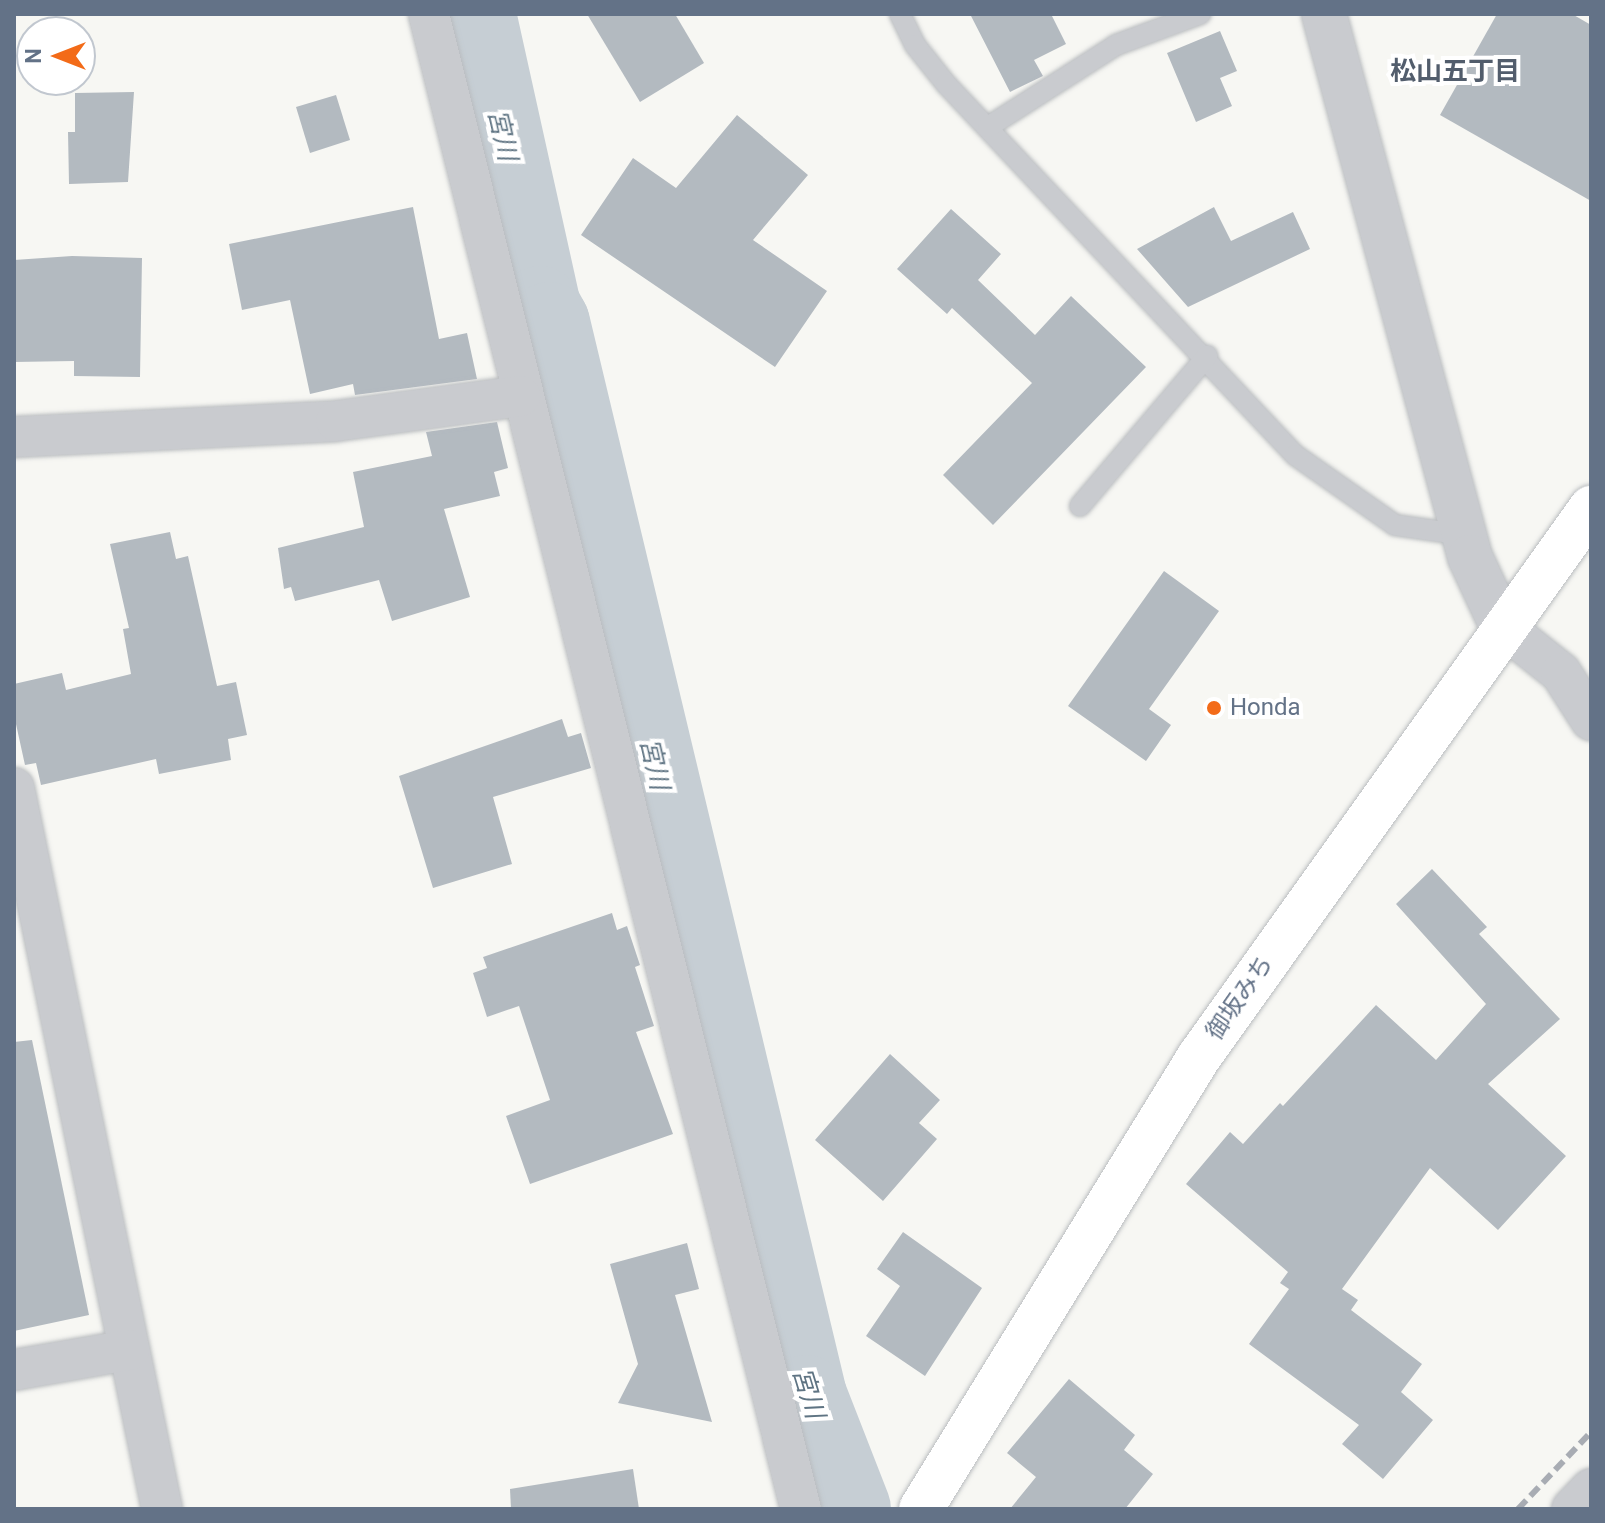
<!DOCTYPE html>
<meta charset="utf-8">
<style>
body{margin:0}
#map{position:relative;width:1605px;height:1523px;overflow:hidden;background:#f7f7f3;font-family:Roboto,"Noto Sans JP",sans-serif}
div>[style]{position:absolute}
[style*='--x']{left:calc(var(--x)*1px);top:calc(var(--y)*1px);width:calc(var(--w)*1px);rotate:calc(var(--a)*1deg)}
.river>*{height:82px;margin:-41px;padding:0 41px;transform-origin:41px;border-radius:41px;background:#c6ced4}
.building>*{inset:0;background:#b3bac0}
.roads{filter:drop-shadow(0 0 2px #babdc0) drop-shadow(0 0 2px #babdc0)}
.service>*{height:20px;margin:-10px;padding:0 10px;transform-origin:10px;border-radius:10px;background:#c9cbcf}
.minor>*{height:40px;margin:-20px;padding:0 20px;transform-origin:20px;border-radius:20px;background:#c9cbcf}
.tertiary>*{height:44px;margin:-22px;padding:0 22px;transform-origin:22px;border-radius:22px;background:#c9cbcf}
.trunk>*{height:44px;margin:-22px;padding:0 22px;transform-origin:22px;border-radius:22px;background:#fff}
.rail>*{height:6px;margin-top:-3px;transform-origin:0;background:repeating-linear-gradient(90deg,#a8acb3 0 12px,transparent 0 18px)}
.dots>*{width:22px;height:22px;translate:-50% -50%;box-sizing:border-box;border:4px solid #fff;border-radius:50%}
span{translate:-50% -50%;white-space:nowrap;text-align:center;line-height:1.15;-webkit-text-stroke:8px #fff;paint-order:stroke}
.poi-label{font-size:24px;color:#637287}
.left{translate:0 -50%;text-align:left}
.street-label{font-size:24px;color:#637287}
.neighbourhood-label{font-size:26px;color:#525d6c;font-weight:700}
.water-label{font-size:26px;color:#5f7483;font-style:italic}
.frame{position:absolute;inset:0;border:16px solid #637287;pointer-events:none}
.north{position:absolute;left:16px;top:16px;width:80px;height:80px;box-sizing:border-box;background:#fff;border:2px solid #c1c7cf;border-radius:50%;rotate:270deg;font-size:22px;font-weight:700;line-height:32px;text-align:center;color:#637287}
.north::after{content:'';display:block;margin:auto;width:28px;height:36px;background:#f36b18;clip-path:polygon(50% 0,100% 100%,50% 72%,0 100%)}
</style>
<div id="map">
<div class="river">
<div style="--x:475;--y:14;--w:300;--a:77.5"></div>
<div style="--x:540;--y:307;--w:18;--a:61"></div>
<div style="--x:549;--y:323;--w:1103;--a:76.53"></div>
<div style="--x:806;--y:1396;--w:121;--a:68.7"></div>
</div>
<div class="building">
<div style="clip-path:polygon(587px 14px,675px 14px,704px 63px,640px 102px)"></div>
<div style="clip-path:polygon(970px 14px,1051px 14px,1066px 44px,1034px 60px,1043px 76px,1010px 92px)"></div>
<div style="clip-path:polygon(1497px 14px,1572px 14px,1591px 25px,1591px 201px,1440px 115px)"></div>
<div style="clip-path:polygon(1220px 31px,1237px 71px,1220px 78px,1232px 106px,1196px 122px,1167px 53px)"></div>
<div style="clip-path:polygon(134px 92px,128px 182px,69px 184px,68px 132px,75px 132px,75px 93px)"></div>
<div style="clip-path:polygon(336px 95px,350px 140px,310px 153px,296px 107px)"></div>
<div style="clip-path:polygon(737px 115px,808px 175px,753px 240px,827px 291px,775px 367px,581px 235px,633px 158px,676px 188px)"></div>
<div style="clip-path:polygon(413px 207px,439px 339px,467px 333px,477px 379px,355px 395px,353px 384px,310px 394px,290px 300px,242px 310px,229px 244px)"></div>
<div style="clip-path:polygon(1214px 207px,1231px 241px,1293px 212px,1310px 249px,1188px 307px,1137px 249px)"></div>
<div style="clip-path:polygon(951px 209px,1001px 254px,978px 280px,1035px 335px,1071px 296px,1146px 367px,993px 525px,943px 475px,1032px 383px,952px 308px,947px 314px,897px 269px)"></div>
<div style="clip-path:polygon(72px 256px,142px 258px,140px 377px,74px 376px,74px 361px,14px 362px,14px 260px)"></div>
<div style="clip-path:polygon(497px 422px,508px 468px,494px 472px,500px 496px,444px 509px,470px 597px,392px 621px,379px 580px,295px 601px,291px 587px,284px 589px,278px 548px,364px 527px,353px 472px,432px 456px,426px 432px)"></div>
<div style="clip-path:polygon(170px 532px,176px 559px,188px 556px,217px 686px,236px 682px,247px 735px,228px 739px,231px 760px,159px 774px,156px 759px,41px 785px,36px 763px,25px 765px,14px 715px,14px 684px,62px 673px,66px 690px,131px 674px,123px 629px,129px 628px,110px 544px)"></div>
<div style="clip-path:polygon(1164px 571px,1219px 611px,1149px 709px,1171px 725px,1146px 761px,1068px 706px)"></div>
<div style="clip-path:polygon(562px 719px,568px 737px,581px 733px,591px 768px,493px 797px,512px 864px,433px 888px,399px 776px)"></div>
<div style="clip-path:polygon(1432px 869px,1487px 927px,1479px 934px,1560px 1019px,1488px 1084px,1566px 1156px,1498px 1230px,1430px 1168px,1342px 1289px,1358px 1300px,1351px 1310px,1422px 1364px,1401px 1392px,1433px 1420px,1383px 1479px,1342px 1444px,1359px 1425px,1249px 1344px,1289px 1289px,1280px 1283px,1288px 1272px,1186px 1184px,1230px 1132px,1243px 1144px,1280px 1103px,1283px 1106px,1376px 1005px,1436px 1060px,1486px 1004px,1396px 904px)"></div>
<div style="clip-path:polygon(612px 913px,617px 930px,627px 926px,640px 965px,635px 967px,654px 1026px,636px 1032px,673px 1134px,530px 1184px,506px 1116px,550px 1100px,519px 1006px,487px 1017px,473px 973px,487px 968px,483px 957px)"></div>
<div style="clip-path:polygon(32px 1040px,89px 1315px,14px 1331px,14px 1042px)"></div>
<div style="clip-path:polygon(890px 1054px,940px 1100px,919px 1123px,937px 1139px,883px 1201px,815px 1140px)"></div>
<div style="clip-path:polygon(903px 1232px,982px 1288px,925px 1376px,866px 1336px,900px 1286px,877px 1269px)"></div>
<div style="clip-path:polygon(687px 1243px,699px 1289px,675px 1295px,712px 1422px,618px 1403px,638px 1364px,610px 1264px)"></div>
<div style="clip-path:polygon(1069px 1379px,1135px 1435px,1124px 1450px,1153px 1474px,1125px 1509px,1010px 1509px,1036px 1477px,1007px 1453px)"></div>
<div style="clip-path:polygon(633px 1469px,639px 1509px,511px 1509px,510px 1489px)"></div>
</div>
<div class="roads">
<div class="service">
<div style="--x:900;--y:14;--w:34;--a:64"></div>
<div style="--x:915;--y:45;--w:50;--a:51.5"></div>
<div style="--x:946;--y:84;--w:509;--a:46.75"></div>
<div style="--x:1295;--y:455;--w:122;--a:35"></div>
<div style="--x:1395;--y:525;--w:70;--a:8.2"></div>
<div style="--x:988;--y:127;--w:152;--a:-32.6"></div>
<div style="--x:1116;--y:45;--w:90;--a:-20.3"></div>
<div style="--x:1080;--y:506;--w:197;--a:-49.7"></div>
</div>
<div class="minor">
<div style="--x:429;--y:14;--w:1541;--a:76.03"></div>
<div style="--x:14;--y:437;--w:322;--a:-2.8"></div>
<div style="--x:336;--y:421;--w:186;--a:-7.7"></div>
<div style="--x:1502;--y:626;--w:75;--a:38.5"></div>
<div style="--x:1561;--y:673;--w:56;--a:57.4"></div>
<div style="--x:14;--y:788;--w:736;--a:78.4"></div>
<div style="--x:14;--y:1370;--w:117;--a:-9.9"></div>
<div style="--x:1572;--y:1509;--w:28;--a:-46"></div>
</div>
<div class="tertiary">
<div style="--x:1324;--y:14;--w:562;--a:74.95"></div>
<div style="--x:1470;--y:557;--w:76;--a:65.1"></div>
</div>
<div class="trunk">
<div style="--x:921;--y:1509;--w:531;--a:-58.41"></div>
<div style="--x:1199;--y:1057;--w:675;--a:-54.47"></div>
</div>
</div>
<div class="rail">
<div style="--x:1518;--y:1509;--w:106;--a:-46.5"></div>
</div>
<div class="dots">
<div style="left:1214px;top:708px;background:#f36b18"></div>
</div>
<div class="poi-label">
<span class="left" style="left:1230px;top:708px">Honda</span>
</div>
<div class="street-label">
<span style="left:1240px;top:998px;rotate:-55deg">御坂みち</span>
</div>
<div class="neighbourhood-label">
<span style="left:1455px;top:72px">松山五丁目</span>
</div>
<div class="water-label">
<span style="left:502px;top:135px;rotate:77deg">宮川</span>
<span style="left:654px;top:764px;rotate:77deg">宮川</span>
<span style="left:808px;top:1393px;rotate:73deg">宮川</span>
</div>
<div class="frame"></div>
<div class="north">N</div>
</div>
